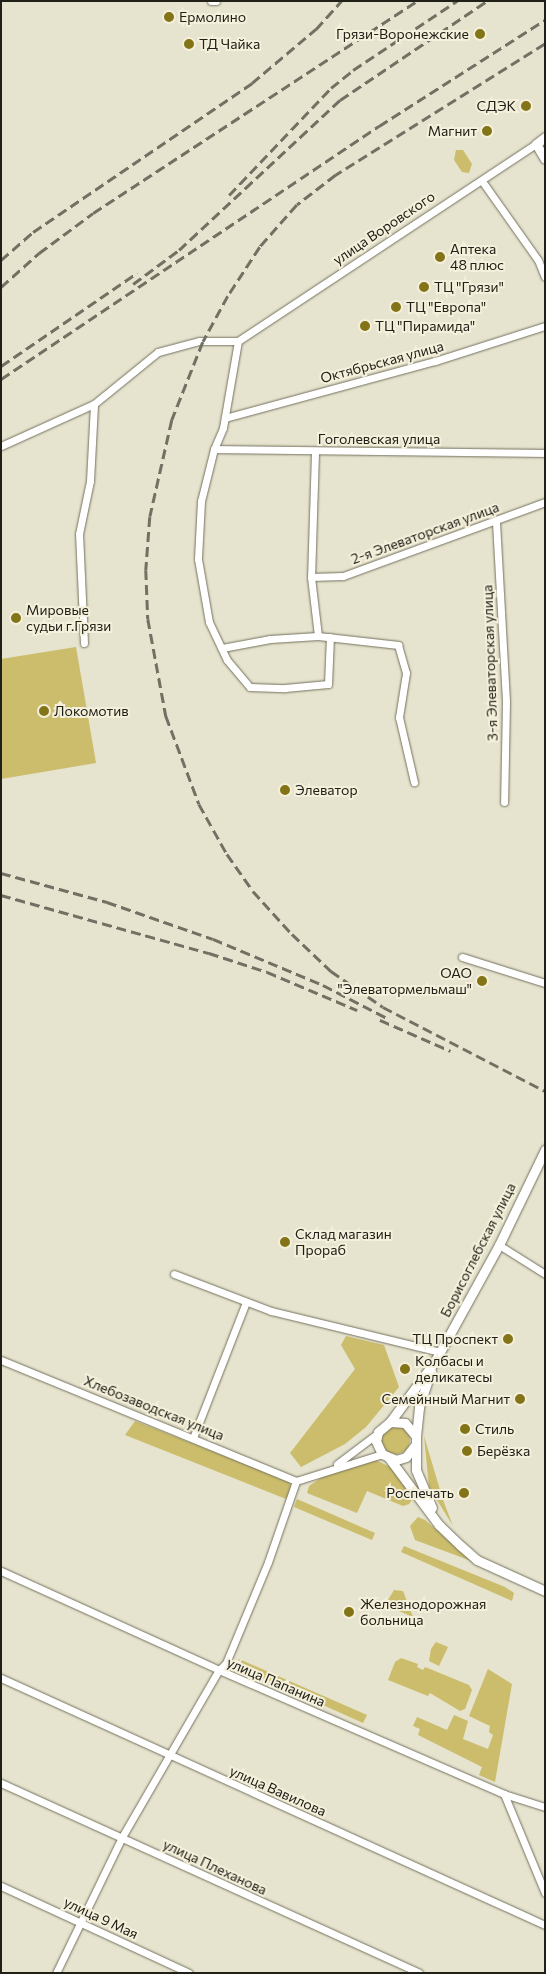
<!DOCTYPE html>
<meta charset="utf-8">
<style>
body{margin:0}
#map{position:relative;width:546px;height:1974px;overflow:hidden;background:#e6e3ce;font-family:Commissioner,sans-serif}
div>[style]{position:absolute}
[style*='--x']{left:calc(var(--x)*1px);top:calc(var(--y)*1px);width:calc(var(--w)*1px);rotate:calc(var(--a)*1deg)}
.green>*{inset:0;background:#cbbd6b}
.round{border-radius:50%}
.roads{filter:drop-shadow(0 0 1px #74715e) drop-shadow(0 0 1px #74715e)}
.minor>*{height:7px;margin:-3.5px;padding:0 3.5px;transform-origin:3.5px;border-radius:3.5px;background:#fff}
.tertiary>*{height:9px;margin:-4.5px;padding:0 4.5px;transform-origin:4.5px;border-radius:4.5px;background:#fff}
.rail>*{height:2.5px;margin-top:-1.25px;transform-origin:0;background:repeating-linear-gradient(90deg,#727062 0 10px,transparent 0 15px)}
.dots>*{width:14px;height:14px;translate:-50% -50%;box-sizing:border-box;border:2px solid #f4f0db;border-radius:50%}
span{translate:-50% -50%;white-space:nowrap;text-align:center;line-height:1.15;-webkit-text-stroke:4px #f4f0db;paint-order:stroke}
.poi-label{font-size:14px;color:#212018}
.left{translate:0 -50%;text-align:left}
.right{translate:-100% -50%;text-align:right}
.street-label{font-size:14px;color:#212018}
.frame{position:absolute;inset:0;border:2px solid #212018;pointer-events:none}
</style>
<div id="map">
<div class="green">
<div style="clip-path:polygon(456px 150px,463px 150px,472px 164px,469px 173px,462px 172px,454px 160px)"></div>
<div style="clip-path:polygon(76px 647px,96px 763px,1px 779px,1px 659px)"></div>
<div style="clip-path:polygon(346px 1336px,384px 1345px,399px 1387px,366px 1427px,345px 1444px,301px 1467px,290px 1453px,355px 1369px,341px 1345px)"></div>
<div style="clip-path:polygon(135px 1421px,289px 1481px,291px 1488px,286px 1499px,125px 1435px)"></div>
<div class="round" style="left:382px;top:1426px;width:28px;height:28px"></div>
<div style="clip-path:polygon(424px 1436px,443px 1500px,453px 1526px,429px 1487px)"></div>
<div style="clip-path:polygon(364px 1460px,376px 1460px,394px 1469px,414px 1497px,409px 1504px,403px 1506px,367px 1491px,357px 1513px,307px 1493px,309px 1486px,334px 1469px)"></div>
<div style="clip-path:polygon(297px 1499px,375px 1533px,372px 1540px,294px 1507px)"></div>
<div style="clip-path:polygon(418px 1517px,425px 1520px,474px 1562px,415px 1540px,410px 1526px)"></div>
<div style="clip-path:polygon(404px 1546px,505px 1587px,514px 1593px,512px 1601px,401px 1552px)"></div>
<div style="clip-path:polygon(394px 1590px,403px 1591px,413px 1617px,385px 1605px)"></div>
<div style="clip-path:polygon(436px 1642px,448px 1647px,439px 1666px,429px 1661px,431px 1649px)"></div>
<div style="clip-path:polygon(401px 1658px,418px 1664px,417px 1667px,423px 1670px,425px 1667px,469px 1685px,472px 1690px,465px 1709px,460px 1711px,430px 1693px,428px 1696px,388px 1680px,395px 1662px)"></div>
<div style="clip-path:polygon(239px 1659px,367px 1715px,363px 1723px,236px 1666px)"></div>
<div style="clip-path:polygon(488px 1669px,512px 1684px,495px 1782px,479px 1775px,482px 1767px,418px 1735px,420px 1729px,413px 1726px,417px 1717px,447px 1730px,454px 1715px,468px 1721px,463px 1739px,488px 1749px,493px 1735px,489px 1732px,490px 1726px,469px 1716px)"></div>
</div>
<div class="roads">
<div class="minor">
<div style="--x:211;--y:1;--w:5;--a:0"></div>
<div style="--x:482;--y:181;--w:97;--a:54.7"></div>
<div style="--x:538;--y:260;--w:18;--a:68"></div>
<div style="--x:238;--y:341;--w:88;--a:99.8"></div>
<div style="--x:223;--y:428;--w:23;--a:113"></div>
<div style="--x:214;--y:449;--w:54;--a:104"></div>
<div style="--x:201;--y:501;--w:58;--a:93"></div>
<div style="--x:198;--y:559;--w:64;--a:80.1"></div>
<div style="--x:209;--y:622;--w:42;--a:64.7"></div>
<div style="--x:227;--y:660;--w:35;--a:50"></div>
<div style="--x:250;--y:687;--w:35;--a:2"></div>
<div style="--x:285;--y:688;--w:43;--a:-5.3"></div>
<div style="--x:328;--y:684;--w:47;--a:-87.6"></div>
<div style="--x:238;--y:341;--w:357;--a:-33.5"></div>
<div style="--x:225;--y:418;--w:218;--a:-15.2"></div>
<div style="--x:435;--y:361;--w:115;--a:-17.7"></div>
<div style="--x:1;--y:446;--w:102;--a:-24.3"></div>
<div style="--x:94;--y:404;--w:82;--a:-39.1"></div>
<div style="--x:158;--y:352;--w:42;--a:-15"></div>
<div style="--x:199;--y:341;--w:39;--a:0"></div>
<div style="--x:214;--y:449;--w:331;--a:0.7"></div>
<div style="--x:315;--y:452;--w:125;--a:91.8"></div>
<div style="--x:311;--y:577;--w:59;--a:83.2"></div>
<div style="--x:496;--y:522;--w:180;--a:86.8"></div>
<div style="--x:506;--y:702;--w:100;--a:91.1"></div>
<div style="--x:311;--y:577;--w:32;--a:-2"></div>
<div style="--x:343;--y:576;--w:215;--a:-20.1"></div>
<div style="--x:84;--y:643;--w:109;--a:-92.6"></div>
<div style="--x:79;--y:534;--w:54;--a:-78.3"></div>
<div style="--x:90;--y:481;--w:77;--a:-87"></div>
<div style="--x:222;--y:648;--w:49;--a:-10.6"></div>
<div style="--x:270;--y:639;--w:48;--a:-3.6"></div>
<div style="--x:318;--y:636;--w:81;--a:6.4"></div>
<div style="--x:398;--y:645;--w:29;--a:74"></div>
<div style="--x:406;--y:673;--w:45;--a:99"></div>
<div style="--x:399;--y:717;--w:67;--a:77"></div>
<div style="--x:462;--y:957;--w:87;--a:17.4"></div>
<div style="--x:499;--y:1245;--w:54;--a:32.2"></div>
<div style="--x:174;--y:1274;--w:104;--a:20.9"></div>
<div style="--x:271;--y:1311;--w:174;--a:13.6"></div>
<div style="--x:1;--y:1360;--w:319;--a:22.3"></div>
<div style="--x:193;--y:1438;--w:146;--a:-68.7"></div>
<div style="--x:337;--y:1464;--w:51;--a:-37.1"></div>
<div style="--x:296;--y:1481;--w:90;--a:-17.4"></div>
<div style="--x:1;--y:1571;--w:239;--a:24.4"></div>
<div style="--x:219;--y:1670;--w:311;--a:23.5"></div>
<div style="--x:504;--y:1794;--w:43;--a:17.6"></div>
<div style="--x:1;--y:1678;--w:597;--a:24.42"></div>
<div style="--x:1;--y:1783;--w:459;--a:24.4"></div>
<div style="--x:504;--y:1794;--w:107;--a:67.5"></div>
<div style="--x:1;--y:1886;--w:207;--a:24.8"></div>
<div style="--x:56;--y:1973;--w:151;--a:-64.1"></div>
<div style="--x:122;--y:1837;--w:193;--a:-59.9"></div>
<div style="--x:219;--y:1670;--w:10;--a:-45"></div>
<div style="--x:226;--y:1663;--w:109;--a:-67.4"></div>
<div style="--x:268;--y:1562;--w:86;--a:-70.9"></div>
</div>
<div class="tertiary">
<div style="--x:545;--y:137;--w:11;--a:142"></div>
<div style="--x:536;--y:144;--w:17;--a:59"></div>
<div style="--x:390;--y:1422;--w:15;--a:4"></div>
<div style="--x:405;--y:1423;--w:17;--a:50"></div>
<div style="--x:416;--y:1436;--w:8;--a:90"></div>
<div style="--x:416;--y:1444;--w:16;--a:128"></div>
<div style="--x:406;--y:1457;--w:10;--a:163"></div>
<div style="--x:396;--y:1460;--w:15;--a:-157"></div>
<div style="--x:382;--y:1454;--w:14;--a:-115"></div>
<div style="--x:376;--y:1441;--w:9;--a:-77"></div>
<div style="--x:378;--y:1432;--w:16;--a:-40"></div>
<div style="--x:390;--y:1422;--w:76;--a:-53.6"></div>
<div style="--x:435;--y:1361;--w:132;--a:-61.1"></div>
<div style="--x:499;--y:1245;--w:106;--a:-64.2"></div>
<div style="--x:416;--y:1436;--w:29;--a:-84"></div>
<div style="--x:419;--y:1407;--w:38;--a:-72"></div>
<div style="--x:416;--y:1445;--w:25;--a:90"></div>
<div style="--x:416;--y:1470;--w:41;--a:67.2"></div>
<div style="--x:389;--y:1458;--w:84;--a:53.3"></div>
<div style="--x:439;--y:1525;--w:30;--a:44"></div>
<div style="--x:461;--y:1546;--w:21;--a:41"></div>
<div style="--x:477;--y:1560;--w:75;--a:24.5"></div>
</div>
</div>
<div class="rail">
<div style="--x:545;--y:44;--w:247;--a:147.9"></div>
<div style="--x:336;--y:175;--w:49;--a:142.4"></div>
<div style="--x:297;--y:205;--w:56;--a:131.4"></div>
<div style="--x:260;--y:247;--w:59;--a:123.1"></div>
<div style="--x:228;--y:296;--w:52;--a:118.5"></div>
<div style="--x:203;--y:342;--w:84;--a:111.7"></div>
<div style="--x:172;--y:420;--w:99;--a:102.8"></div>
<div style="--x:150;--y:517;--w:53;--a:94.3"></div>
<div style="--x:146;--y:570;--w:49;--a:87.7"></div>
<div style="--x:148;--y:619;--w:99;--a:79.5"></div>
<div style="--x:166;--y:716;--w:94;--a:69.4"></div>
<div style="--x:199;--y:804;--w:57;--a:60.8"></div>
<div style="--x:227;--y:854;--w:45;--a:54.9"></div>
<div style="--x:253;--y:891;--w:58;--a:47.8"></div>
<div style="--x:292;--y:934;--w:54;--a:43.5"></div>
<div style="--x:331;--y:971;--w:63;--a:34.7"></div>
<div style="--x:383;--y:1007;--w:182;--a:27.4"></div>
<div style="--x:229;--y:195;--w:148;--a:-46.4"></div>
<div style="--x:331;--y:88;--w:28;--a:-39"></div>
<div style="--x:353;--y:70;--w:125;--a:-33.6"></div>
<div style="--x:1;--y:260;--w:43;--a:-41.2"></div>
<div style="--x:33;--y:232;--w:265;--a:-34.2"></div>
<div style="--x:252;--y:83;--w:84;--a:-40.2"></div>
<div style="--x:316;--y:29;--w:38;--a:-48"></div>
<div style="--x:133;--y:284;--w:57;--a:-36.5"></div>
<div style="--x:179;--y:250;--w:220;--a:-43"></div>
<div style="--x:340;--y:100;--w:177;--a:-34"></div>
<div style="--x:1;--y:287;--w:51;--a:-41.8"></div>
<div style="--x:39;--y:253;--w:67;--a:-36.5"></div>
<div style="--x:93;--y:213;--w:387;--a:-33.2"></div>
<div style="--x:1;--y:366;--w:165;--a:-34.4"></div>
<div style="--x:1;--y:379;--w:455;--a:-33.8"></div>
<div style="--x:379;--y:126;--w:197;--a:-32.6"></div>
<div style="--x:1;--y:873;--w:110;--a:15.3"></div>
<div style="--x:107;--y:902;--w:112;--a:19.2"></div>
<div style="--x:213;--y:939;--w:119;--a:22.7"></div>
<div style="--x:323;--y:985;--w:74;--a:27.3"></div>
<div style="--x:1;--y:895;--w:216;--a:15.6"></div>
<div style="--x:209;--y:953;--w:61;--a:18.1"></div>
<div style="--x:267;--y:972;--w:98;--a:22.9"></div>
<div style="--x:380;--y:1020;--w:77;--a:23.6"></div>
</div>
<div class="dots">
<div style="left:169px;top:17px;background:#837417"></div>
<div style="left:480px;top:34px;background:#837417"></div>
<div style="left:189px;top:44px;background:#837417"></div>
<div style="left:526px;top:106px;background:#837417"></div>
<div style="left:487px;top:131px;background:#837417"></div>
<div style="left:440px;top:257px;background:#837417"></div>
<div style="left:424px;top:287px;background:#837417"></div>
<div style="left:396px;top:307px;background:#837417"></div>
<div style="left:365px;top:326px;background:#837417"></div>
<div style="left:16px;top:618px;background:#837417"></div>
<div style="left:44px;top:711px;background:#837417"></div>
<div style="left:285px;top:790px;background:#837417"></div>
<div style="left:482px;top:981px;background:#837417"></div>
<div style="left:285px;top:1242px;background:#837417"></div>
<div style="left:508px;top:1339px;background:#837417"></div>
<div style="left:405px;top:1369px;background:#837417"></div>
<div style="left:520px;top:1399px;background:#837417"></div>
<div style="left:465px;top:1429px;background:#837417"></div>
<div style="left:467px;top:1451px;background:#837417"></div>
<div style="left:464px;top:1493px;background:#837417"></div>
<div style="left:349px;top:1612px;background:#837417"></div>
</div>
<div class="poi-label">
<span class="left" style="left:179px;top:17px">Ермолино</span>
<span class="right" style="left:469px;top:34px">Грязи-Воронежские</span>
<span class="left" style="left:199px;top:44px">ТД Чайка</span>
<span class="right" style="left:516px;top:106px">СДЭК</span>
<span class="right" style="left:477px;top:131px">Магнит</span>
<span class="left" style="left:450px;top:257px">Аптека<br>48 плюс</span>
<span class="left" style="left:434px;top:287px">ТЦ "Грязи"</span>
<span class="left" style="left:406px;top:307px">ТЦ "Европа"</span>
<span class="left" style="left:375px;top:326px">ТЦ "Пирамида"</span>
<span class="left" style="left:26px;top:618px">Мировые<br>судьи г.Грязи</span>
<span class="left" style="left:54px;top:711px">Локомотив</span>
<span class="left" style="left:295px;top:790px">Элеватор</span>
<span class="right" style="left:472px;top:981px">ОАО<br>"Элеватормельмаш"</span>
<span class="left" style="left:295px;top:1242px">Склад магазин<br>Прораб</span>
<span class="right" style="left:498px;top:1339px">ТЦ Проспект</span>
<span class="left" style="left:415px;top:1369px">Колбасы и<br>деликатесы</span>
<span class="right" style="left:510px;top:1399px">Семейнный Магнит</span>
<span class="left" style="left:475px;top:1429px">Стиль</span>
<span class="left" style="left:477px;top:1451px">Берёзка</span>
<span class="right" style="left:454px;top:1493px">Роспечать</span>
<span class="left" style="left:360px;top:1612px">Железнодорожная<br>больница</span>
</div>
<div class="street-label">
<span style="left:384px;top:228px;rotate:-34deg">улица Воровского</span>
<span style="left:382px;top:362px;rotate:-15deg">Октябрьская улица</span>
<span style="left:379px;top:439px">Гоголевская улица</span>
<span style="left:425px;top:533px;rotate:-20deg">2-я Элеваторская улица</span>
<span style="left:490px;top:663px;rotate:-92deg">3-я Элеваторская улица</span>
<span style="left:478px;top:1250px;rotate:-63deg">Борисоглебская улица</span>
<span style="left:154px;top:1408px;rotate:22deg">Хлебозаводская улица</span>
<span style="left:276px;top:1682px;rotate:23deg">улица Папанина</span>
<span style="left:278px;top:1791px;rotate:24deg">улица Вавилова</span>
<span style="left:215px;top:1867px;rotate:25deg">улица Плеханова</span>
<span style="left:101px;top:1918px;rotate:25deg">улица 9 Мая</span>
</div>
<div class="frame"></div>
</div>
